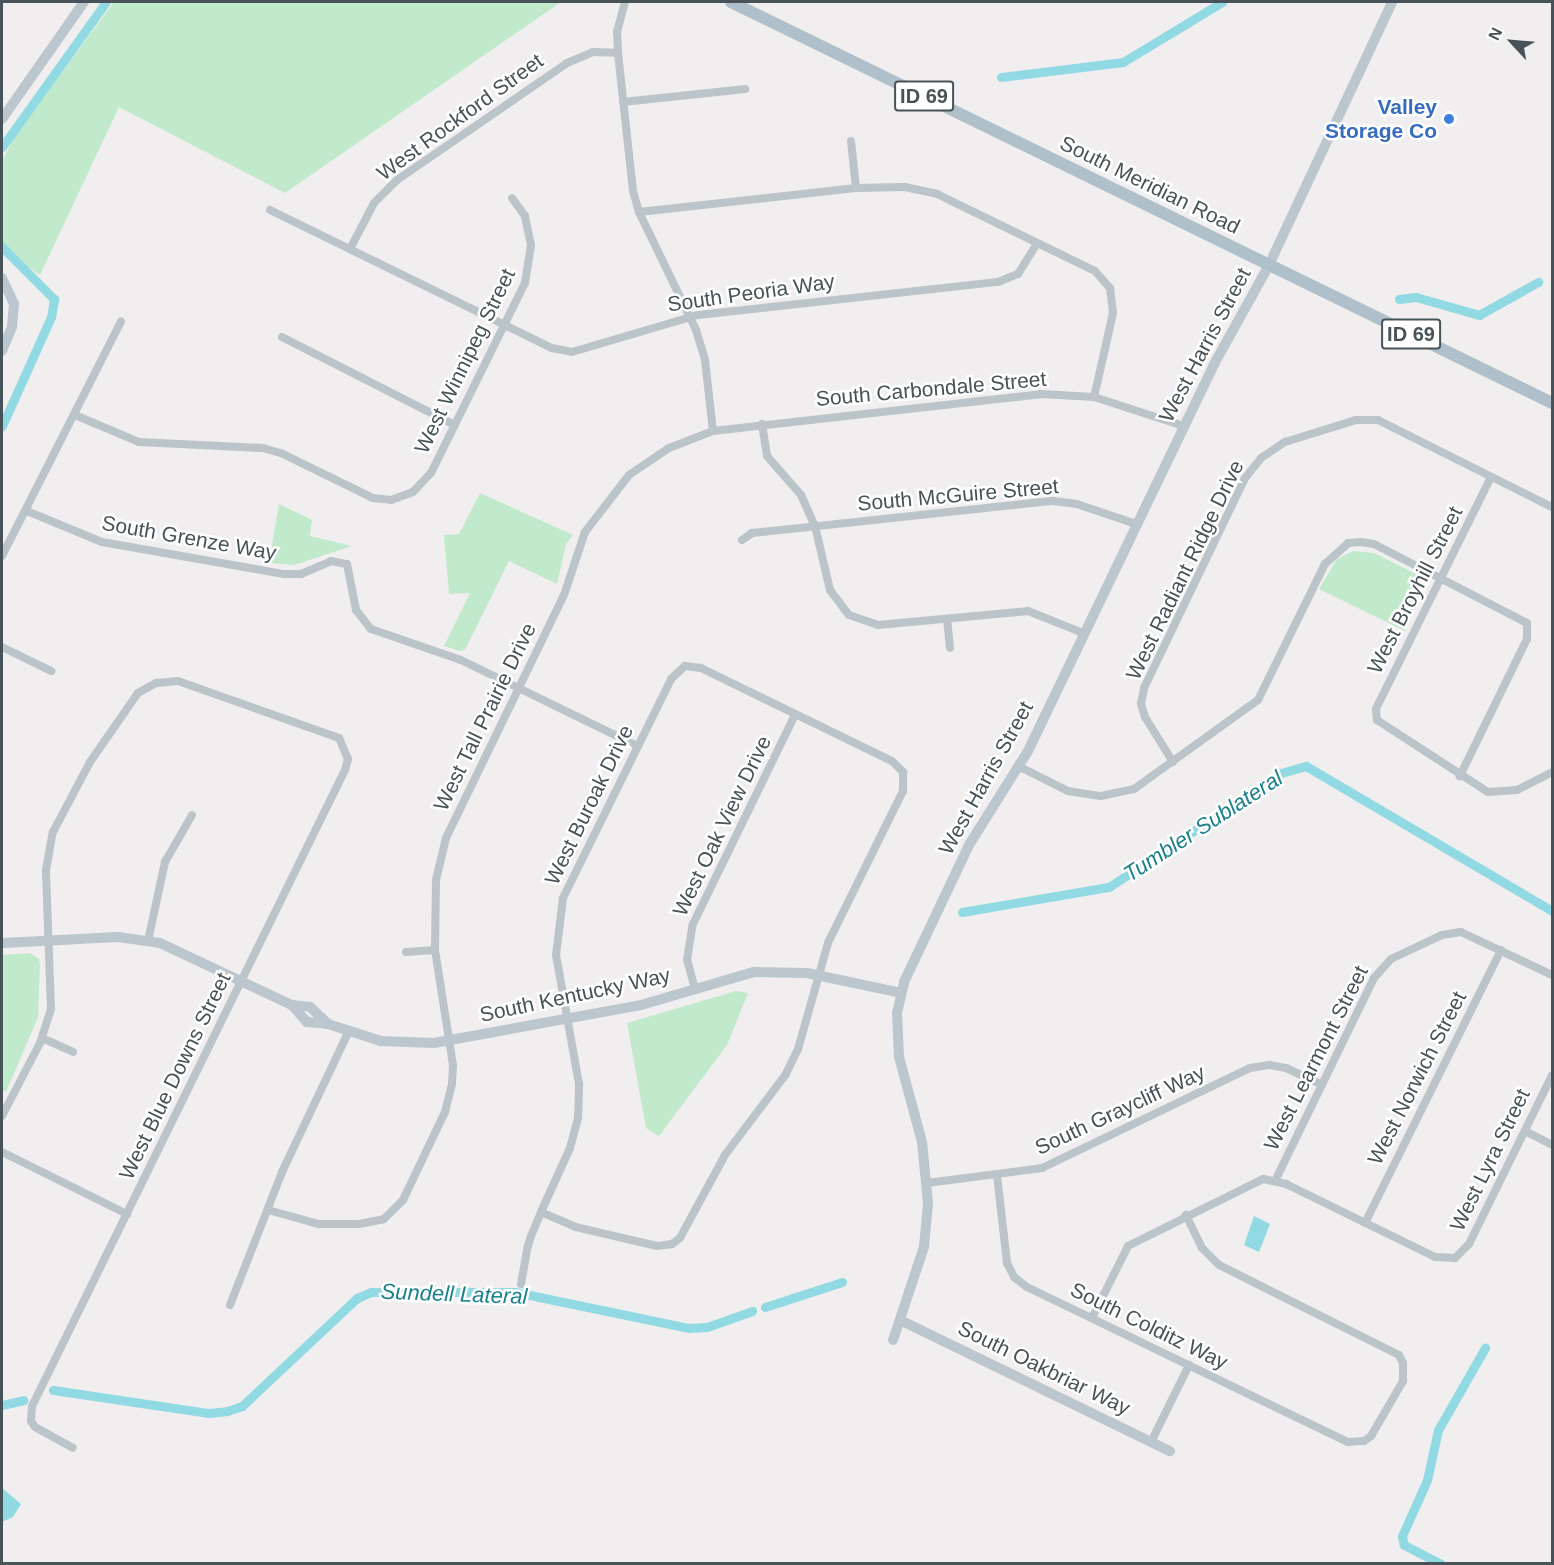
<!DOCTYPE html>
<style>
body{margin:0}
#map{position:relative;width:1554px;height:1565px;overflow:hidden;background:#f0eeee;font-family:Helvetica,sans-serif}
div>[style]{position:absolute}
[style*='--x']{left:calc(var(--x)*1px);top:calc(var(--y)*1px);width:calc(var(--w)*1px);rotate:calc(var(--a)*1deg)}
.green>*{inset:0;background:#c1eacc}
.water>*{inset:0;background:#92dae3}
.canal>*{height:9px;margin:-4.5px;padding:0 4.5px;transform-origin:4.5px;border-radius:4.5px;background:#92dae3}
.street>*{height:8px;margin:-4px;padding:0 4px;transform-origin:4px;border-radius:4px;background:#bbc4c9}
.secondary>*{height:10px;margin:-5px;padding:0 5px;transform-origin:5px;border-radius:5px;background:#bcc6ce}
.primary>*{height:12px;margin:-6px;padding:0 6px;transform-origin:6px;border-radius:6px;background:#b0c0ca}
.dots>*{width:16px;height:16px;translate:-50% -50%;box-sizing:border-box;border:3px solid #fff;border-radius:50%}
span{translate:-50% -50%;white-space:nowrap;text-align:center;line-height:1.15;-webkit-text-stroke:5px #fff;paint-order:stroke}
.shield-label span{padding:2px 4px;background:#fff;border:2px solid;border-radius:4px;-webkit-text-stroke-width:0}
.shield-label{font-size:20px;color:#485359;font-weight:700}
.shop-label{font-size:21px;color:#366cbe;font-weight:700}
.right{translate:-100% -50%;text-align:right}
.street-label{font-size:21px;color:#485359}
.water-label{font-size:22px;color:#1a818c;font-style:italic}
.frame{position:absolute;inset:0;border:3px solid #485359;pointer-events:none}
.north{position:absolute;left:1482px;top:12px;width:60px;height:60px;-webkit-text-stroke:4px #fff;paint-order:stroke;rotate:296deg;font-size:16px;font-weight:700;line-height:24px;text-align:center;color:#485359}
.north::after{content:'';display:block;margin:auto;width:21px;height:27px;background:#485359;clip-path:polygon(50% 0,100% 100%,50% 72%,0 100%)}
</style>
<div id="map">
<div class="green">
<div style="clip-path:polygon(114px 2px,561px 2px,285px 193px,119px 107px,40px 275px,6px 252px,2px 244px,2px 161px,16px 134px)"></div>
<div style="clip-path:polygon(480px 493px,573px 535px,566px 544px,557px 584px,509px 561px,465px 650px,459px 651px,444px 646px,470px 593px,449px 594px,444px 535px,459px 534px)"></div>
<div style="clip-path:polygon(279px 504px,312px 520px,310px 536px,352px 546px,294px 565px,269px 563px)"></div>
<div style="clip-path:polygon(1353px 551px,1374px 553px,1426px 579px,1405px 631px,1319px 589px,1337px 559px)"></div>
<div style="clip-path:polygon(30px 953px,39px 959px,40px 965px,38px 1017px,6px 1092px,2px 1089px,2px 955px)"></div>
<div style="clip-path:polygon(736px 991px,748px 993px,727px 1045px,659px 1136px,646px 1128px,627px 1023px)"></div>
</div>
<div class="water">
<div style="clip-path:polygon(1254px 1216px,1270px 1224px,1259px 1252px,1244px 1245px)"></div>
<div style="clip-path:polygon(2px 1488px,21px 1504px,13px 1517px,2px 1522px)"></div>
</div>
<div class="canal">
<div style="--x:1001;--y:77;--w:123;--a:-7"></div>
<div style="--x:1123;--y:62;--w:116;--a:-31.2"></div>
<div style="--x:2;--y:147;--w:178;--a:-54.4"></div>
<div style="--x:2;--y:247;--w:74;--a:45"></div>
<div style="--x:54;--y:299;--w:18;--a:99"></div>
<div style="--x:51;--y:317;--w:120;--a:114.2"></div>
<div style="--x:1399;--y:299;--w:17;--a:-7"></div>
<div style="--x:1416;--y:297;--w:66;--a:15.9"></div>
<div style="--x:1479;--y:315;--w:68;--a:-29.2"></div>
<div style="--x:962;--y:912;--w:149;--a:-9.7"></div>
<div style="--x:1109;--y:887;--w:206;--a:-33.5"></div>
<div style="--x:1281;--y:773;--w:26;--a:-16"></div>
<div style="--x:1306;--y:766;--w:286;--a:30.5"></div>
<div style="--x:765;--y:1307;--w:81;--a:-18"></div>
<div style="--x:53;--y:1390;--w:158;--a:8.4"></div>
<div style="--x:209;--y:1413;--w:18;--a:-6"></div>
<div style="--x:227;--y:1411;--w:16;--a:-18"></div>
<div style="--x:242;--y:1406;--w:158;--a:-43.2"></div>
<div style="--x:357;--y:1298;--w:15;--a:-23"></div>
<div style="--x:371;--y:1292;--w:144;--a:0"></div>
<div style="--x:515;--y:1292;--w:178;--a:11.7"></div>
<div style="--x:689;--y:1328;--w:18;--a:-3"></div>
<div style="--x:707;--y:1327;--w:48;--a:-19.6"></div>
<div style="--x:2;--y:1405;--w:22;--a:-13"></div>
<div style="--x:1441;--y:1564;--w:42;--a:-152.8"></div>
<div style="--x:1404;--y:1545;--w:9;--a:-103"></div>
<div style="--x:1402;--y:1536;--w:61;--a:-65.9"></div>
<div style="--x:1427;--y:1480;--w:51;--a:-77.6"></div>
<div style="--x:1438;--y:1430;--w:95;--a:-60.2"></div>
</div>
<div class="street">
<div style="--x:625;--y:2;--w:30;--a:105"></div>
<div style="--x:617;--y:31;--w:22;--a:87"></div>
<div style="--x:618;--y:53;--w:139;--a:83.8"></div>
<div style="--x:633;--y:191;--w:22;--a:74"></div>
<div style="--x:639;--y:212;--w:131;--a:64.2"></div>
<div style="--x:696;--y:330;--w:31;--a:73"></div>
<div style="--x:705;--y:360;--w:71;--a:83.6"></div>
<div style="--x:623;--y:102;--w:123;--a:-6.1"></div>
<div style="--x:851;--y:141;--w:47;--a:83.9"></div>
<div style="--x:270;--y:210;--w:314;--a:26.1"></div>
<div style="--x:552;--y:348;--w:20;--a:11"></div>
<div style="--x:572;--y:352;--w:131;--a:-16.4"></div>
<div style="--x:698;--y:315;--w:302;--a:-6.3"></div>
<div style="--x:998;--y:282;--w:22;--a:-22"></div>
<div style="--x:1018;--y:274;--w:36;--a:-58"></div>
<div style="--x:639;--y:212;--w:218;--a:-6.3"></div>
<div style="--x:856;--y:188;--w:49;--a:-1.2"></div>
<div style="--x:905;--y:187;--w:33;--a:12"></div>
<div style="--x:937;--y:194;--w:176;--a:26"></div>
<div style="--x:1095;--y:271;--w:23;--a:49"></div>
<div style="--x:1110;--y:288;--w:25;--a:83"></div>
<div style="--x:1113;--y:313;--w:86;--a:102.7"></div>
<div style="--x:350;--y:249;--w:52;--a:-62.4"></div>
<div style="--x:374;--y:203;--w:33;--a:-45"></div>
<div style="--x:397;--y:180;--w:206;--a:-34.5"></div>
<div style="--x:567;--y:63;--w:28;--a:-23"></div>
<div style="--x:593;--y:52;--w:25;--a:2"></div>
<div style="--x:282;--y:337;--w:194;--a:27"></div>
<div style="--x:75;--y:415;--w:69;--a:22.9"></div>
<div style="--x:139;--y:442;--w:124;--a:2.8"></div>
<div style="--x:263;--y:448;--w:19;--a:16"></div>
<div style="--x:281;--y:453;--w:102;--a:26.1"></div>
<div style="--x:373;--y:498;--w:18;--a:6"></div>
<div style="--x:391;--y:500;--w:23;--a:-20"></div>
<div style="--x:413;--y:492;--w:26;--a:-47"></div>
<div style="--x:431;--y:473;--w:212;--a:-63.7"></div>
<div style="--x:525;--y:283;--w:38;--a:-81"></div>
<div style="--x:531;--y:245;--w:30;--a:-102"></div>
<div style="--x:525;--y:216;--w:22;--a:-126"></div>
<div style="--x:762;--y:424;--w:32;--a:81"></div>
<div style="--x:767;--y:456;--w:52;--a:48.9"></div>
<div style="--x:801;--y:495;--w:34;--a:66"></div>
<div style="--x:815;--y:526;--w:66;--a:76.8"></div>
<div style="--x:830;--y:590;--w:31;--a:53"></div>
<div style="--x:849;--y:615;--w:31;--a:19"></div>
<div style="--x:878;--y:625;--w:151;--a:-5.3"></div>
<div style="--x:1028;--y:611;--w:59;--a:21.8"></div>
<div style="--x:1491;--y:477;--w:259;--a:116.4"></div>
<div style="--x:1376;--y:709;--w:11;--a:85"></div>
<div style="--x:1377;--y:720;--w:132;--a:33"></div>
<div style="--x:1488;--y:792;--w:29;--a:-4"></div>
<div style="--x:1517;--y:790;--w:39;--a:-27"></div>
<div style="--x:27;--y:511;--w:81;--a:22.5"></div>
<div style="--x:102;--y:542;--w:185;--a:10"></div>
<div style="--x:284;--y:574;--w:17;--a:0"></div>
<div style="--x:301;--y:574;--w:33;--a:-23"></div>
<div style="--x:331;--y:561;--w:16;--a:11"></div>
<div style="--x:347;--y:564;--w:47;--a:78.9"></div>
<div style="--x:356;--y:610;--w:24;--a:52"></div>
<div style="--x:371;--y:629;--w:95;--a:19"></div>
<div style="--x:461;--y:660;--w:196;--a:26"></div>
<div style="--x:742;--y:540;--w:12;--a:-35"></div>
<div style="--x:752;--y:533;--w:303;--a:-6.1"></div>
<div style="--x:1053;--y:501;--w:24;--a:7"></div>
<div style="--x:1077;--y:504;--w:62;--a:18.7"></div>
<div style="--x:2;--y:556;--w:263;--a:-63.1"></div>
<div style="--x:947;--y:619;--w:29;--a:84"></div>
<div style="--x:2;--y:647;--w:55;--a:26.1"></div>
<div style="--x:1173;--y:762;--w:53;--a:-121.9"></div>
<div style="--x:1145;--y:717;--w:14;--a:-107"></div>
<div style="--x:1141;--y:704;--w:16;--a:-79"></div>
<div style="--x:1144;--y:688;--w:233;--a:-64.3"></div>
<div style="--x:1245;--y:478;--w:26;--a:-51"></div>
<div style="--x:1261;--y:458;--w:29;--a:-34"></div>
<div style="--x:1285;--y:442;--w:74;--a:-17.2"></div>
<div style="--x:1356;--y:420;--w:22;--a:0"></div>
<div style="--x:1378;--y:420;--w:195;--a:26.6"></div>
<div style="--x:1020;--y:767;--w:54;--a:26.6"></div>
<div style="--x:1068;--y:791;--w:33;--a:9"></div>
<div style="--x:1101;--y:796;--w:34;--a:-12"></div>
<div style="--x:1134;--y:789;--w:153;--a:-35.7"></div>
<div style="--x:1258;--y:700;--w:152;--a:-63.8"></div>
<div style="--x:1325;--y:564;--w:31;--a:-42"></div>
<div style="--x:1348;--y:543;--w:13;--a:-4"></div>
<div style="--x:1361;--y:542;--w:13;--a:9"></div>
<div style="--x:1374;--y:544;--w:172;--a:27.3"></div>
<div style="--x:1527;--y:623;--w:16;--a:90"></div>
<div style="--x:1527;--y:639;--w:153;--a:116.1"></div>
<div style="--x:148;--y:941;--w:81;--a:-77.9"></div>
<div style="--x:165;--y:862;--w:54;--a:-60.1"></div>
<div style="--x:406;--y:952;--w:29;--a:-4"></div>
<div style="--x:695;--y:989;--w:30;--a:-105"></div>
<div style="--x:687;--y:960;--w:36;--a:-81"></div>
<div style="--x:693;--y:924;--w:233;--a:-64"></div>
<div style="--x:42;--y:1038;--w:34;--a:24"></div>
<div style="--x:2;--y:1116;--w:82;--a:-62.5"></div>
<div style="--x:40;--y:1043;--w:36;--a:-72"></div>
<div style="--x:51;--y:1009;--w:139;--a:-92.1"></div>
<div style="--x:46;--y:870;--w:39;--a:-80"></div>
<div style="--x:53;--y:832;--w:79;--a:-62.1"></div>
<div style="--x:90;--y:762;--w:84;--a:-55.2"></div>
<div style="--x:138;--y:693;--w:21;--a:-29"></div>
<div style="--x:156;--y:683;--w:22;--a:-5"></div>
<div style="--x:178;--y:681;--w:171;--a:19.5"></div>
<div style="--x:339;--y:738;--w:23;--a:67"></div>
<div style="--x:348;--y:759;--w:11;--a:105"></div>
<div style="--x:345;--y:770;--w:709;--a:116.2"></div>
<div style="--x:32;--y:1406;--w:15;--a:94"></div>
<div style="--x:31;--y:1421;--w:7;--a:56"></div>
<div style="--x:35;--y:1427;--w:43;--a:28.9"></div>
<div style="--x:1525;--y:1131;--w:30;--a:27"></div>
<div style="--x:2;--y:1152;--w:140;--a:26.4"></div>
<div style="--x:997;--y:1175;--w:89;--a:83.5"></div>
<div style="--x:1007;--y:1263;--w:16;--a:63"></div>
<div style="--x:1014;--y:1277;--w:16;--a:38"></div>
<div style="--x:1027;--y:1287;--w:356;--a:25.8"></div>
<div style="--x:1348;--y:1442;--w:16;--a:-4"></div>
<div style="--x:1364;--y:1441;--w:9;--a:-36"></div>
<div style="--x:1371;--y:1436;--w:64;--a:-59.8"></div>
<div style="--x:1403;--y:1381;--w:18;--a:-90"></div>
<div style="--x:1403;--y:1363;--w:9;--a:-117"></div>
<div style="--x:1399;--y:1355;--w:201;--a:-153.4"></div>
<div style="--x:1219;--y:1265;--w:24;--a:-135"></div>
<div style="--x:1202;--y:1248;--w:37;--a:-116"></div>
<div style="--x:1275;--y:1181;--w:226;--a:-64"></div>
<div style="--x:1374;--y:978;--w:25;--a:-48"></div>
<div style="--x:1391;--y:959;--w:56;--a:-25.2"></div>
<div style="--x:1442;--y:935;--w:19;--a:-9"></div>
<div style="--x:1461;--y:932;--w:101;--a:25.3"></div>
<div style="--x:927;--y:1183;--w:116;--a:-7.4"></div>
<div style="--x:1042;--y:1168;--w:231;--a:-25.7"></div>
<div style="--x:1250;--y:1068;--w:20;--a:-9"></div>
<div style="--x:1270;--y:1065;--w:16;--a:11"></div>
<div style="--x:1286;--y:1068;--w:40;--a:25"></div>
<div style="--x:268;--y:1210;--w:53;--a:15.4"></div>
<div style="--x:319;--y:1224;--w:40;--a:0"></div>
<div style="--x:359;--y:1224;--w:25;--a:-11"></div>
<div style="--x:384;--y:1219;--w:27;--a:-45"></div>
<div style="--x:403;--y:1200;--w:98;--a:-64.5"></div>
<div style="--x:445;--y:1112;--w:29;--a:-76"></div>
<div style="--x:452;--y:1084;--w:19;--a:-87"></div>
<div style="--x:453;--y:1065;--w:116;--a:-98.9"></div>
<div style="--x:435;--y:950;--w:70;--a:-89.2"></div>
<div style="--x:436;--y:880;--w:43;--a:-76.6"></div>
<div style="--x:446;--y:838;--w:270;--a:-64.1"></div>
<div style="--x:564;--y:595;--w:66;--a:-71.6"></div>
<div style="--x:585;--y:532;--w:72;--a:-52.3"></div>
<div style="--x:629;--y:475;--w:48;--a:-34"></div>
<div style="--x:669;--y:448;--w:47;--a:-21.1"></div>
<div style="--x:713;--y:431;--w:330;--a:-6.4"></div>
<div style="--x:1041;--y:394;--w:53;--a:3.2"></div>
<div style="--x:1094;--y:397;--w:95;--a:17.9"></div>
<div style="--x:1365;--y:1223;--w:305;--a:-63.5"></div>
<div style="--x:521;--y:1284;--w:39;--a:-80"></div>
<div style="--x:528;--y:1246;--w:10;--a:-73"></div>
<div style="--x:531;--y:1236;--w:26;--a:-67"></div>
<div style="--x:541;--y:1212;--w:70;--a:-65.6"></div>
<div style="--x:570;--y:1148;--w:31;--a:-75"></div>
<div style="--x:578;--y:1118;--w:34;--a:-88"></div>
<div style="--x:579;--y:1084;--w:131;--a:-100.1"></div>
<div style="--x:556;--y:955;--w:57;--a:-83"></div>
<div style="--x:563;--y:898;--w:244;--a:-63.7"></div>
<div style="--x:671;--y:679;--w:19;--a:-43"></div>
<div style="--x:685;--y:666;--w:16;--a:7"></div>
<div style="--x:701;--y:668;--w:212;--a:26"></div>
<div style="--x:892;--y:761;--w:16;--a:45"></div>
<div style="--x:903;--y:772;--w:19;--a:90"></div>
<div style="--x:903;--y:791;--w:169;--a:116.3"></div>
<div style="--x:828;--y:943;--w:110;--a:105.8"></div>
<div style="--x:798;--y:1049;--w:28;--a:116"></div>
<div style="--x:786;--y:1074;--w:101;--a:127"></div>
<div style="--x:725;--y:1155;--w:94;--a:118.5"></div>
<div style="--x:680;--y:1238;--w:10;--a:143"></div>
<div style="--x:672;--y:1244;--w:15;--a:172"></div>
<div style="--x:657;--y:1246;--w:83;--a:-166.8"></div>
<div style="--x:576;--y:1227;--w:38;--a:-157"></div>
<div style="--x:230;--y:1305;--w:143;--a:-68.6"></div>
<div style="--x:282;--y:1172;--w:156;--a:-64.6"></div>
<div style="--x:1092;--y:1318;--w:80;--a:-63.4"></div>
<div style="--x:1128;--y:1246;--w:151;--a:-26.4"></div>
<div style="--x:1263;--y:1179;--w:24;--a:12"></div>
<div style="--x:1286;--y:1184;--w:166;--a:26.1"></div>
<div style="--x:1435;--y:1257;--w:20;--a:3"></div>
<div style="--x:1455;--y:1258;--w:20;--a:-45"></div>
<div style="--x:1469;--y:1244;--w:188;--a:-63.8"></div>
<div style="--x:1151;--y:1442;--w:86;--a:-63.7"></div>
</div>
<div class="secondary">
<div style="--x:2;--y:119;--w:143;--a:-55"></div>
<div style="--x:2;--y:278;--w:29;--a:65"></div>
<div style="--x:14;--y:304;--w:23;--a:95"></div>
<div style="--x:12;--y:327;--w:26;--a:113"></div>
<div style="--x:2;--y:943;--w:116;--a:-3"></div>
<div style="--x:118;--y:937;--w:42;--a:8.1"></div>
<div style="--x:160;--y:943;--w:146;--a:25.2"></div>
<div style="--x:292;--y:1005;--w:18;--a:6"></div>
<div style="--x:310;--y:1007;--w:25;--a:43"></div>
<div style="--x:292;--y:1005;--w:23;--a:49"></div>
<div style="--x:307;--y:1022;--w:21;--a:5"></div>
<div style="--x:328;--y:1024;--w:56;--a:17.8"></div>
<div style="--x:381;--y:1041;--w:53;--a:2.2"></div>
<div style="--x:434;--y:1043;--w:210;--a:-10.4"></div>
<div style="--x:641;--y:1005;--w:118;--a:-16.3"></div>
<div style="--x:754;--y:972;--w:53;--a:1.1"></div>
<div style="--x:807;--y:973;--w:96;--a:12"></div>
<div style="--x:902;--y:1321;--w:298;--a:25.9"></div>
<div style="--x:893;--y:1340;--w:98;--a:-71.6"></div>
<div style="--x:924;--y:1247;--w:44;--a:-84.8"></div>
<div style="--x:928;--y:1203;--w:61;--a:-95.6"></div>
<div style="--x:922;--y:1142;--w:88;--a:-105.1"></div>
<div style="--x:899;--y:1057;--w:44;--a:-92.6"></div>
<div style="--x:897;--y:1013;--w:32;--a:-77"></div>
<div style="--x:904;--y:982;--w:152;--a:-64.6"></div>
<div style="--x:969;--y:845;--w:111;--a:-57.9"></div>
<div style="--x:1028;--y:751;--w:437;--a:-64.3"></div>
<div style="--x:1218;--y:357;--w:105;--a:-61"></div>
<div style="--x:1269;--y:265;--w:290;--a:-64.9"></div>
</div>
<div class="primary">
<div style="--x:731;--y:2;--w:914;--a:26.03"></div>
</div>
<div class="dots">
<div style="left:1449px;top:119px;background:#3f7fe0"></div>
</div>
<div class="shield-label">
<span style="left:924px;top:96px">ID 69</span>
<span style="left:1411px;top:334px">ID 69</span>
</div>
<div class="shop-label">
<span class="right" style="left:1437px;top:119px">Valley<br>Storage Co</span>
</div>
<div class="street-label">
<span style="left:460px;top:117px;rotate:-36deg">West Rockford Street</span>
<span style="left:1150px;top:185px;rotate:26deg">South Meridian Road</span>
<span style="left:751px;top:293px;rotate:-8deg">South Peoria Way</span>
<span style="left:1205px;top:345px;rotate:-62deg">West Harris Street</span>
<span style="left:465px;top:361px;rotate:-64deg">West Winnipeg Street</span>
<span style="left:931px;top:389px;rotate:-5deg">South Carbondale Street</span>
<span style="left:958px;top:495px;rotate:-5deg">South McGuire Street</span>
<span style="left:189px;top:538px;rotate:10deg">South Grenze Way</span>
<span style="left:1185px;top:570px;rotate:-64deg">West Radiant Ridge Drive</span>
<span style="left:1415px;top:590px;rotate:-63deg">West Broyhill Street</span>
<span style="left:485px;top:717px;rotate:-64deg">West Tall Prairie Drive</span>
<span style="left:986px;top:778px;rotate:-61deg">West Harris Street</span>
<span style="left:589px;top:805px;rotate:-64deg">West Buroak Drive</span>
<span style="left:722px;top:826px;rotate:-64deg">West Oak View Drive</span>
<span style="left:575px;top:995px;rotate:-12deg">South Kentucky Way</span>
<span style="left:1316px;top:1058px;rotate:-63deg">West Learmont Street</span>
<span style="left:175px;top:1076px;rotate:-64deg">West Blue Downs Street</span>
<span style="left:1417px;top:1078px;rotate:-63deg">West Norwich Street</span>
<span style="left:1120px;top:1110px;rotate:-25deg">South Graycliff Way</span>
<span style="left:1490px;top:1160px;rotate:-64deg">West Lyra Street</span>
<span style="left:1149px;top:1326px;rotate:26deg">South Colditz Way</span>
<span style="left:1044px;top:1368px;rotate:26deg">South Oakbriar Way</span>
</div>
<div class="water-label">
<span style="left:1203px;top:826px;rotate:-33deg">Tumbler Sublateral</span>
<span style="left:454px;top:1294px;rotate:2deg">Sundell Lateral</span>
</div>
<div class="frame"></div>
<div class="north">N</div>
</div>
